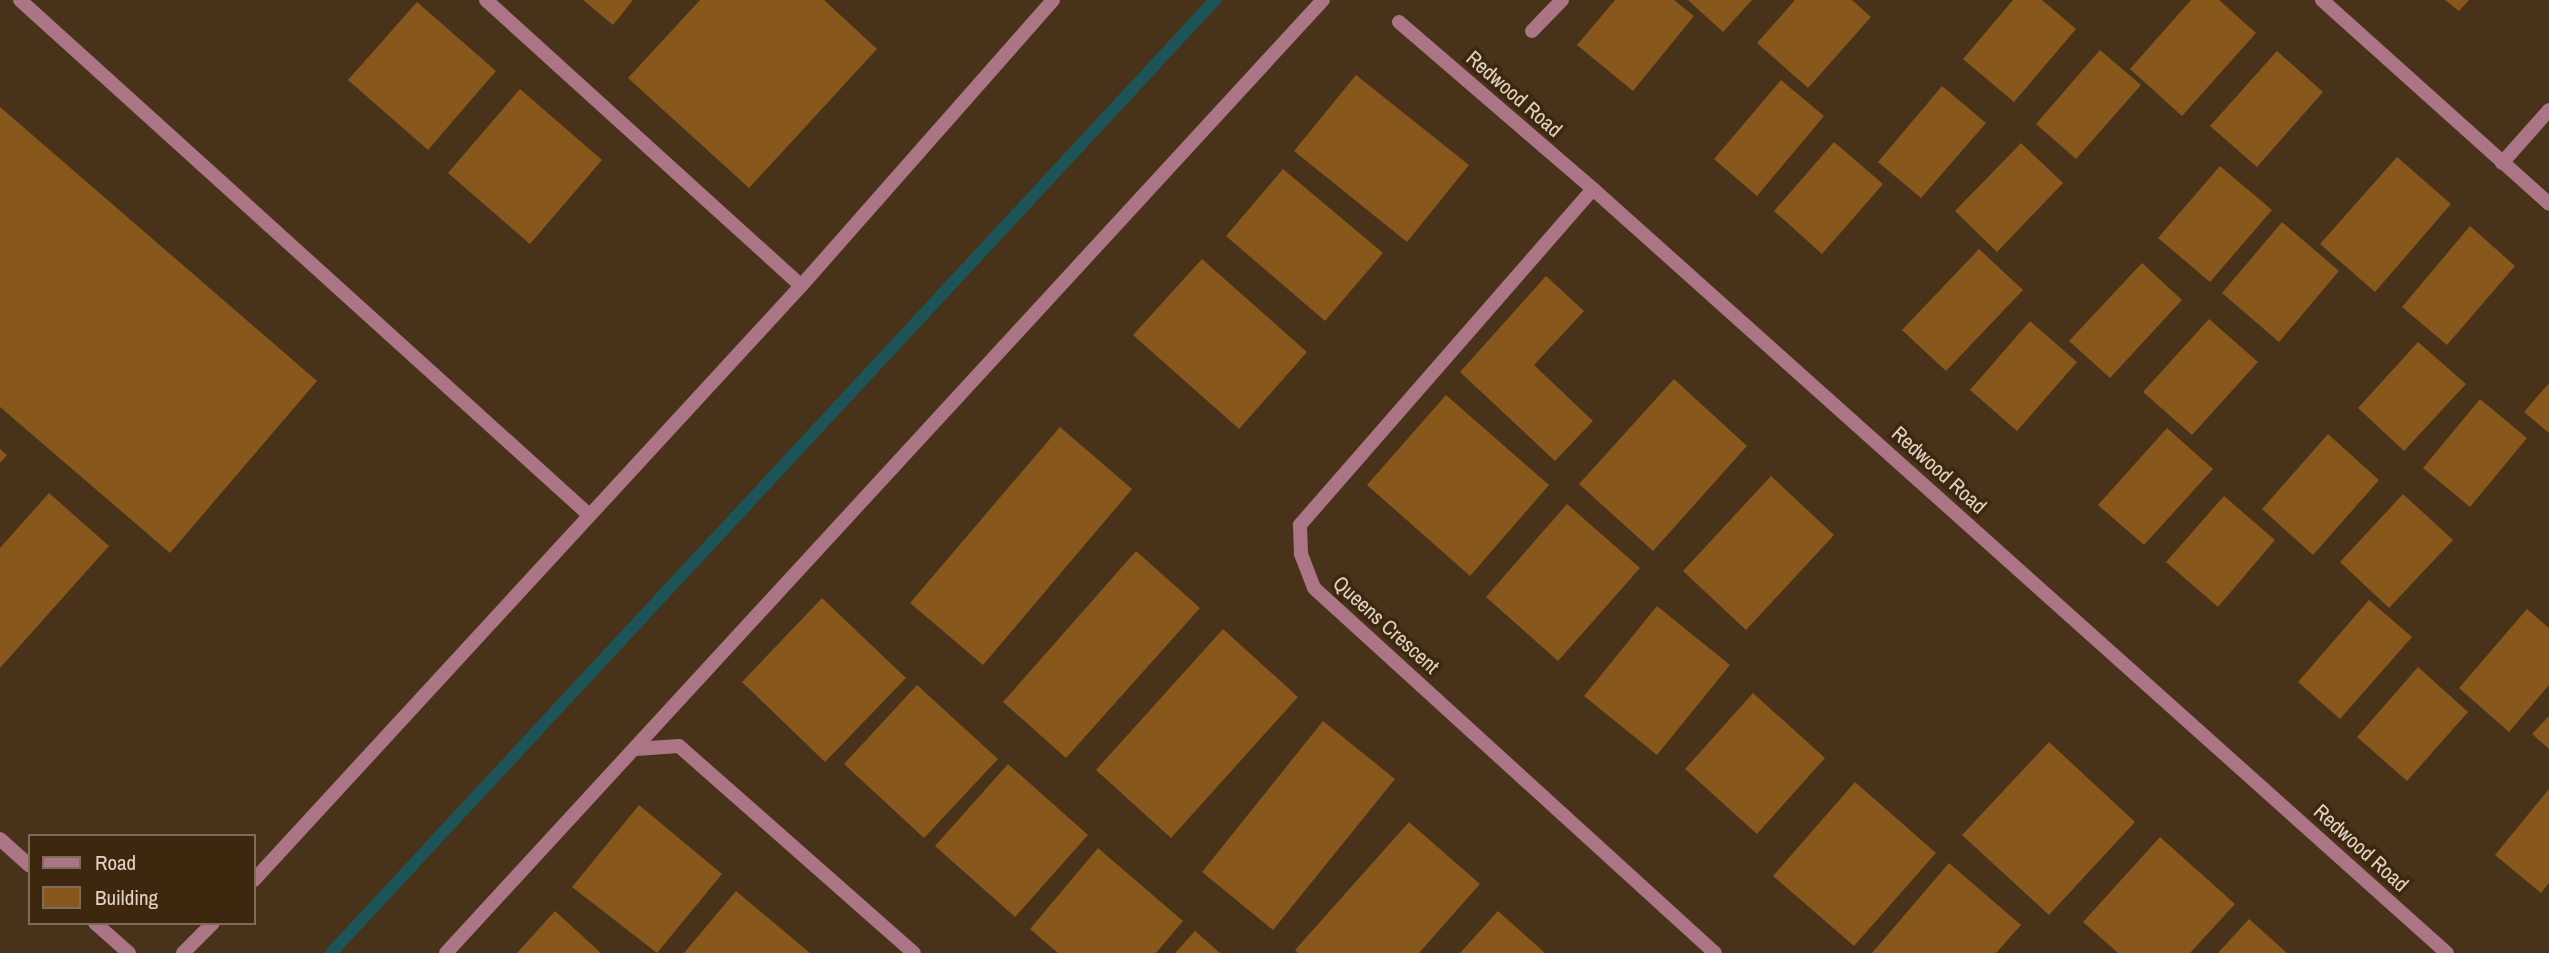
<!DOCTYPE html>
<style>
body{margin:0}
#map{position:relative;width:2549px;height:953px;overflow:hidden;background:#48321a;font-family:"Archivo Narrow",sans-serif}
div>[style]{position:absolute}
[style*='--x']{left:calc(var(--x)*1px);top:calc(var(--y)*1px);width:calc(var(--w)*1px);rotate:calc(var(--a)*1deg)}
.stream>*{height:12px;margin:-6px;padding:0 6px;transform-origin:6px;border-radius:6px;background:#1c5458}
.building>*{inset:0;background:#87571b}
.street>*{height:14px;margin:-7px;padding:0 7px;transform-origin:7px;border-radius:7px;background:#ab7585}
span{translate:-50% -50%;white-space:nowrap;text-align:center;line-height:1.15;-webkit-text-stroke:7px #3d280f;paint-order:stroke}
.street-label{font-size:21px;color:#e1d3c5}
.legend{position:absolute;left:28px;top:834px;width:228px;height:91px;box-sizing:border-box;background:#3d280f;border:2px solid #7f6c58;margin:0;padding:9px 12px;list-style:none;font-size:21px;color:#e1d3c5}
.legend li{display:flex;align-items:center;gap:14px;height:35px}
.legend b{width:35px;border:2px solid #7f6c58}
</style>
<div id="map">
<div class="stream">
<div style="--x:331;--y:953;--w:1300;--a:-47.15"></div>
</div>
<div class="building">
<div style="clip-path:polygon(583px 0,633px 0,613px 25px)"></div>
<div style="clip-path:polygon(700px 0,824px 0,877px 49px,749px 188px,628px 78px)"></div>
<div style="clip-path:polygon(1615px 0,1674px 0,1694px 16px,1633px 91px,1577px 45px)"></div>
<div style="clip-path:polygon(1688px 0,1752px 0,1723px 32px)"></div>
<div style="clip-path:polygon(1795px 0,1852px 0,1871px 17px,1808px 88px,1757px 43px)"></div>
<div style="clip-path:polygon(2013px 0,2042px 0,2076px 29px,2014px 102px,1963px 59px)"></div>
<div style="clip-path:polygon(2191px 0,2219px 0,2256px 33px,2182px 116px,2130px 69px)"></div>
<div style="clip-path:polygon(2445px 0,2469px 0,2459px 11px)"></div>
<div style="clip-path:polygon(417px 2px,496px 71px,428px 150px,348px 80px)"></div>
<div style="clip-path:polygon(2100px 50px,2141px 85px,2076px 159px,2036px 124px)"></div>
<div style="clip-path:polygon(2277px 51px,2323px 92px,2257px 167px,2210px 126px)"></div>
<div style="clip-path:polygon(1356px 75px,1469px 165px,1407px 242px,1294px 151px)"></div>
<div style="clip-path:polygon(1781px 80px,1824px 116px,1757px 196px,1714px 159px)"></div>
<div style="clip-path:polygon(1942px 86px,1986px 123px,1921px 198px,1878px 162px)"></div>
<div style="clip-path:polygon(520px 89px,602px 160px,530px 244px,448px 173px)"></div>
<div style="clip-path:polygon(0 107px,317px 381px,170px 553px,0 407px)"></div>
<div style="clip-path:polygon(1834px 142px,1883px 184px,1822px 254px,1774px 211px)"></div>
<div style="clip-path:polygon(2021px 143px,2063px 183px,1997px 252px,1955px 211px)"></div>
<div style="clip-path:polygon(2397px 157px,2451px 204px,2375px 292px,2320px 244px)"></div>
<div style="clip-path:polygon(2220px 166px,2272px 210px,2210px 282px,2158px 238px)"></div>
<div style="clip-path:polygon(1283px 169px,1383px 253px,1325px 321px,1226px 236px)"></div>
<div style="clip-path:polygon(2282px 222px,2339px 271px,2279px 342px,2222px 293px)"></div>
<div style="clip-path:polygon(2470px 226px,2515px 266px,2447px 345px,2402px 307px)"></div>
<div style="clip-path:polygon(1979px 249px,2023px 290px,1946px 371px,1902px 330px)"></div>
<div style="clip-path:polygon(1202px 259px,1307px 352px,1239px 429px,1133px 335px)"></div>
<div style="clip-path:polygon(2142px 263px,2182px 300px,2110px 378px,2069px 341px)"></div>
<div style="clip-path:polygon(1546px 276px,1584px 311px,1534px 365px,1593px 421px,1555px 461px,1460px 372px)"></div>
<div style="clip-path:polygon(2209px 319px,2258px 362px,2192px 435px,2143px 392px)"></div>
<div style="clip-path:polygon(2030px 321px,2077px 362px,2017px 431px,1970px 390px)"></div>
<div style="clip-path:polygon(2418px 342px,2466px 384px,2404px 451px,2358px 408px)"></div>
<div style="clip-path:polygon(1674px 379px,1747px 446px,1653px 551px,1579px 484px)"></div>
<div style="clip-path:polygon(2549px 383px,2549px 433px,2524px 412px)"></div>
<div style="clip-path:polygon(1446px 395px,1549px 485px,1470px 576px,1367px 485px)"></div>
<div style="clip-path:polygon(2480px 399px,2527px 438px,2470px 507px,2423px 468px)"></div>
<div style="clip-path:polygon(1060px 427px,1132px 489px,983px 665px,910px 603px)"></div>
<div style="clip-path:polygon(2167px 428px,2213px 469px,2144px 545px,2098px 505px)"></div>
<div style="clip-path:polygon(2328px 434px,2379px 480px,2313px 555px,2262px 509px)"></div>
<div style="clip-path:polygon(0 449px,7px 455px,0 463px)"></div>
<div style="clip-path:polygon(1771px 476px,1834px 535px,1746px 630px,1683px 571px)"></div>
<div style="clip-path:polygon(49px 493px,109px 546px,0 668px,0 548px)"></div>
<div style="clip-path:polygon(2403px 494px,2453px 540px,2389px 608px,2340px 562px)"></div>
<div style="clip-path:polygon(2224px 496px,2275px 540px,2218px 607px,2166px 562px)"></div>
<div style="clip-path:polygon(1567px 504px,1640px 568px,1558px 661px,1486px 597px)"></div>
<div style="clip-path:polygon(1136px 551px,1200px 608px,1066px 758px,1003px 702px)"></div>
<div style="clip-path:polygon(822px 598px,906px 678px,825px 762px,742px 682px)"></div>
<div style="clip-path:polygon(2369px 600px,2412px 637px,2340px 719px,2298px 682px)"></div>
<div style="clip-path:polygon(1657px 606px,1730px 665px,1657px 755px,1584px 696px)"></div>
<div style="clip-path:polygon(2527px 609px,2549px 628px,2549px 685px,2509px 732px,2459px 688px)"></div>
<div style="clip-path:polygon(1223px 629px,1298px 697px,1171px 838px,1096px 770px)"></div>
<div style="clip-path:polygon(2418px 667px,2468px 712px,2407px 781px,2357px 737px)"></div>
<div style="clip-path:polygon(917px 685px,998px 759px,924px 838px,844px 764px)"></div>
<div style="clip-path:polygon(1753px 693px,1825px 758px,1757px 834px,1685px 769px)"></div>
<div style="clip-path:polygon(2549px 716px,2549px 749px,2532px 734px)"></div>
<div style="clip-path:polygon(1323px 721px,1395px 779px,1273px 930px,1202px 872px)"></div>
<div style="clip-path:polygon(2049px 742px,2135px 822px,2049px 915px,1962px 835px)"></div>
<div style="clip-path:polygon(1008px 764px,1088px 835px,1015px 917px,935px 846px)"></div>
<div style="clip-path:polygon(1855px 782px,1936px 853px,1854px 946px,1773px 876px)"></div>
<div style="clip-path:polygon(2549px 789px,2549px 883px,2541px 893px,2495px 855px)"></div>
<div style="clip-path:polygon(639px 805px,722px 874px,657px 953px,572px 887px)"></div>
<div style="clip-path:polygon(1409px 822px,1480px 884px,1419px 953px,1298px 953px,1295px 950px)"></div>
<div style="clip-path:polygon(2160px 837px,2235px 904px,2190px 953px,2118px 953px,2083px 922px)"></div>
<div style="clip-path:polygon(1098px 848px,1183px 921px,1156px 953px,1058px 953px,1030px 929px)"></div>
<div style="clip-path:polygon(1949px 863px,2021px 925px,1996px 953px,1872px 953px)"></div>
<div style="clip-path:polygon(736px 891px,810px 953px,684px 953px)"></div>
<div style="clip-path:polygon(555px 911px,601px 953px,517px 953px)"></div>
<div style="clip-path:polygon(1498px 911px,1545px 953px,1460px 953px)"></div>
<div style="clip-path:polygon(2249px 919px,2287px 953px,2218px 953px)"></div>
<div style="clip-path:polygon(1195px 931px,1220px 953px,1175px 953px)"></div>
</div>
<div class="street">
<div style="--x:20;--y:0;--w:766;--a:42.14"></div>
<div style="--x:486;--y:0;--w:425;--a:42.2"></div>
<div style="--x:2322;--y:0;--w:305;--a:41.9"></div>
<div style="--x:1399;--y:22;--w:256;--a:40.7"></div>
<div style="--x:1593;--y:189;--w:1146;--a:41.82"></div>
<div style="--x:1532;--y:31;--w:43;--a:-45.9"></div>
<div style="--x:2502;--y:163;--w:71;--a:-48.4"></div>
<div style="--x:1593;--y:189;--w:446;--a:131.1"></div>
<div style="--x:1300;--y:525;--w:29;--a:88"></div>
<div style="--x:1301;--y:554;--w:36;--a:69"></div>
<div style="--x:1314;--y:588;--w:542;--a:42.31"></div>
<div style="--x:636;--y:749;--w:43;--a:-4"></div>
<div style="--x:679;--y:746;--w:313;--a:41.4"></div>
<div style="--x:0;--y:839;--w:40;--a:42"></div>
<div style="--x:254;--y:880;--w:807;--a:-47.36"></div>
<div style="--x:801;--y:286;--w:381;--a:-48.6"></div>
<div style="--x:95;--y:923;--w:45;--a:41.4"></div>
<div style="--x:183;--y:953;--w:42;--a:-45"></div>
<div style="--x:446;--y:953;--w:1295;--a:-47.38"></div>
</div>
<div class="street-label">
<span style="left:1514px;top:94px;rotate:41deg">Redwood Road</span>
<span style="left:1939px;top:470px;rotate:42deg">Redwood Road</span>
<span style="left:1386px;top:625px;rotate:42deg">Queens Crescent</span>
<span style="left:2361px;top:848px;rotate:42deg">Redwood Road</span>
</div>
<ul class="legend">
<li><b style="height:9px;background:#ab7585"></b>Road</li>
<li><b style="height:19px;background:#87571b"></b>Building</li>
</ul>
</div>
